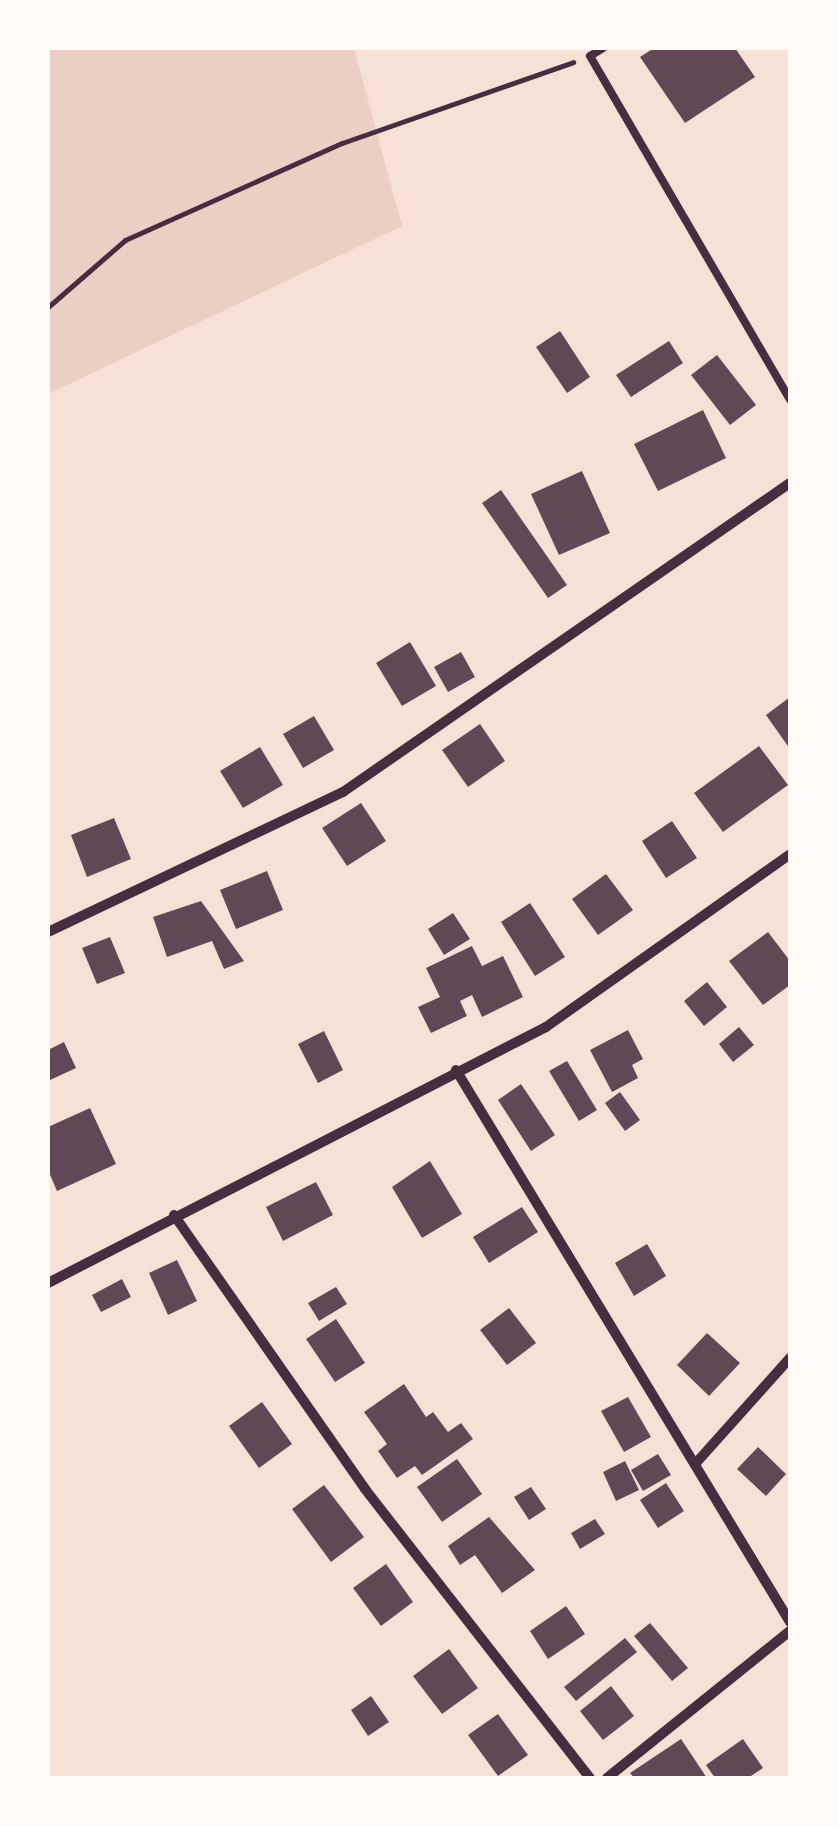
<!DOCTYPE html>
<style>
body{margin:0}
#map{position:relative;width:838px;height:1826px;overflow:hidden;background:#f7e1d7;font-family:"PT Sans Narrow",sans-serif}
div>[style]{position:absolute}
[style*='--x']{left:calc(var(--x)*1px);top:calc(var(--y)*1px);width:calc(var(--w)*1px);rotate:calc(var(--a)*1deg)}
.green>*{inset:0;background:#ebcfc5}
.building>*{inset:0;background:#644757}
.path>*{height:5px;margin:-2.5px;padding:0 2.5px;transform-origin:2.5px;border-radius:2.5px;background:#4a2c40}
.service>*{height:8px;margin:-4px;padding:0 4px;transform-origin:4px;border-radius:4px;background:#4a2c40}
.minor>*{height:10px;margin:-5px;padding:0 5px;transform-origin:5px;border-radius:5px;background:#4a2c40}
span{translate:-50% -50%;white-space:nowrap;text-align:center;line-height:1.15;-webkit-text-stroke:9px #fffaf5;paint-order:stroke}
.frame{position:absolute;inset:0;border:50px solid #fffaf5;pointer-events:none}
</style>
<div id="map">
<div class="green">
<div style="clip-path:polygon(48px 48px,354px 48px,402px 226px,48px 394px)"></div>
</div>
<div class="building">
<div style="clip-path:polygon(654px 48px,735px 48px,755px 77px,685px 123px,640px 57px)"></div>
<div style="clip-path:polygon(560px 331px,590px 377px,567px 393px,536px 347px)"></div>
<div style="clip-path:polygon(669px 341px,683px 363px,631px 397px,616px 375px)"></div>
<div style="clip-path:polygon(717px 355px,756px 405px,730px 425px,691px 375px)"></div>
<div style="clip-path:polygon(703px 410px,726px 458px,658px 491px,634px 444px)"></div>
<div style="clip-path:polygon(582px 471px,610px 533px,559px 555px,531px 494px)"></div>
<div style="clip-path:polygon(501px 490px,567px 585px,548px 598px,482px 503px)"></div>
<div style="clip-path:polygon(410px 642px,436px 686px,402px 706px,376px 663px)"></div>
<div style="clip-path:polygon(461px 652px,475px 677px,448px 692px,434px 667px)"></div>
<div style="clip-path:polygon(790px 697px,790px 749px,766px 715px)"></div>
<div style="clip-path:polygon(314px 716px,334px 750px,303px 768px,283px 734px)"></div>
<div style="clip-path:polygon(480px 724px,505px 761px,468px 787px,442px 750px)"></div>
<div style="clip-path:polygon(759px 746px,788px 785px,723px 832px,694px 793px)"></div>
<div style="clip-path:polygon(260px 747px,283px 785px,243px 808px,220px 771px)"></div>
<div style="clip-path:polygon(361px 803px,386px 841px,347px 866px,322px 828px)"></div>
<div style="clip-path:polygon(114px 818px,131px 859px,87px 877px,71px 835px)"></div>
<div style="clip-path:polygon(672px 821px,697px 858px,666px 878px,642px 841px)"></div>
<div style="clip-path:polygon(267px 871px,283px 910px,236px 929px,220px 890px)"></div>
<div style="clip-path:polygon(606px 874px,633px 910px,598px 935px,572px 899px)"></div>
<div style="clip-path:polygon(201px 901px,244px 961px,224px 969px,212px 941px,167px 957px,153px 917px)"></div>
<div style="clip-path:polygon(530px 903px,565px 957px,535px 976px,501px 922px)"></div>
<div style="clip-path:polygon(453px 913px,470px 939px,444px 955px,428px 929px)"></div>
<div style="clip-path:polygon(768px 932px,790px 961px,790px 985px,763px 1005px,729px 961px)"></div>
<div style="clip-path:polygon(110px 937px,125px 973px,97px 984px,82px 948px)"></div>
<div style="clip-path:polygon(472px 946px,482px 966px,503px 956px,523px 997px,482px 1017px,472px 995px,460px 1001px,467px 1016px,431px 1033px,418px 1007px,440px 997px,426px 968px)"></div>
<div style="clip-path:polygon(707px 982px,727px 1007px,704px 1026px,684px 1001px)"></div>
<div style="clip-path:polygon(739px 1027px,754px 1045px,733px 1062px,719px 1044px)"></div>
<div style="clip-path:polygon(628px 1030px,643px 1059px,632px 1065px,638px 1078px,612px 1092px,590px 1050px)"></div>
<div style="clip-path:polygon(324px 1031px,343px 1070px,318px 1083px,298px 1044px)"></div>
<div style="clip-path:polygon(64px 1042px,76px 1068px,48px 1081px,48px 1050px)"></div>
<div style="clip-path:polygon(567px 1061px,597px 1110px,579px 1121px,549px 1071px)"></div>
<div style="clip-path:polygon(521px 1084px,555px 1135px,531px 1151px,498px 1100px)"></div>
<div style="clip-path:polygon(620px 1092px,640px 1120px,625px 1131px,605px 1103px)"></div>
<div style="clip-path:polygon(90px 1108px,116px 1164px,57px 1191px,48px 1170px,48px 1127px)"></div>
<div style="clip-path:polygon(430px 1161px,462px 1214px,422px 1238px,392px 1187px)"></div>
<div style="clip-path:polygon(316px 1182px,333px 1215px,283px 1241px,266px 1207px)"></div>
<div style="clip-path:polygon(522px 1207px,538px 1232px,489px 1263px,473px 1237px)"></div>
<div style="clip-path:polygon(647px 1244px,666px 1276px,634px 1296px,615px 1263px)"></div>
<div style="clip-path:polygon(177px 1260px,197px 1301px,168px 1315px,149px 1273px)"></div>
<div style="clip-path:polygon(122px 1279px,131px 1297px,101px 1312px,92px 1295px)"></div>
<div style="clip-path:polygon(336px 1287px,347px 1304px,319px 1321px,308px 1303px)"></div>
<div style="clip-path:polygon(509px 1308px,536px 1343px,507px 1365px,480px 1330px)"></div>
<div style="clip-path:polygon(336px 1319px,365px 1363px,335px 1382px,306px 1339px)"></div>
<div style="clip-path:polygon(707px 1333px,740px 1363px,709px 1396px,677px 1365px)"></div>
<div style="clip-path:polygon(404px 1384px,426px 1417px,433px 1412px,448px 1432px,461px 1423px,473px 1439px,422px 1475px,415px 1466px,397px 1478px,378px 1451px,387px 1444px,364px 1412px)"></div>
<div style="clip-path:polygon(628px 1397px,651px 1437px,624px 1452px,601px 1411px)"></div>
<div style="clip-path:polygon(262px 1402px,292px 1444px,259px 1468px,229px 1426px)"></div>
<div style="clip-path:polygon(758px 1447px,786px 1474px,766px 1496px,737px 1469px)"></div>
<div style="clip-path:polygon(658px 1454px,671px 1475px,643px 1491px,631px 1470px)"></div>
<div style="clip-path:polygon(457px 1459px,482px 1494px,442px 1522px,417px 1487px)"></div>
<div style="clip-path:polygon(625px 1461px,639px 1490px,616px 1501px,603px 1472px)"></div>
<div style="clip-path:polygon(666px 1483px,684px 1511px,658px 1528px,640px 1500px)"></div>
<div style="clip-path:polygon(324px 1485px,364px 1537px,331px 1562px,292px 1509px)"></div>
<div style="clip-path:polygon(531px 1487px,546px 1509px,529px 1520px,514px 1497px)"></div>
<div style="clip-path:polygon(489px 1517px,535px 1570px,502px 1593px,475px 1555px,460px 1565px,448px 1546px)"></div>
<div style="clip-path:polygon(595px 1519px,605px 1534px,580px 1549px,571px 1533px)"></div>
<div style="clip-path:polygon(386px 1564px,413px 1602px,381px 1626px,353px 1588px)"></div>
<div style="clip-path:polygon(566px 1606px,585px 1634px,548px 1659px,530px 1631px)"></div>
<div style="clip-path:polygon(650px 1623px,688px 1668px,672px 1681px,634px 1636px)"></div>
<div style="clip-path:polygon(625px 1638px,637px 1652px,576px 1701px,564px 1687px)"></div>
<div style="clip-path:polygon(449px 1649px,478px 1688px,442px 1714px,413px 1676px)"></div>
<div style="clip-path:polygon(611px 1686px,634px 1716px,603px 1740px,580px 1711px)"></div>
<div style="clip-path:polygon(371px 1696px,389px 1722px,368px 1736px,351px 1710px)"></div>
<div style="clip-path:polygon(498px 1714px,528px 1755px,498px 1776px,468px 1735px)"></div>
<div style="clip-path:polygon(681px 1739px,707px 1778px,634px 1778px,630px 1773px)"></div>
<div style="clip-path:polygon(743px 1739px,763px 1768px,748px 1778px,715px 1778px,706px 1765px)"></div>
</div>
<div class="path">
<div style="--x:48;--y:307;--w:102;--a:-41"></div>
<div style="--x:125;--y:240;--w:238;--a:-24.1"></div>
<div style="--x:342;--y:143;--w:245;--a:-19.3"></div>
</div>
<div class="service">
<div style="--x:603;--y:48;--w:15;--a:148"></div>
<div style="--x:590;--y:56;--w:397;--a:59.8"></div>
</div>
<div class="minor">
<div style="--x:48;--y:932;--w:327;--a:-25.4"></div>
<div style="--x:343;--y:792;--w:543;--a:-34.66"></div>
<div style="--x:456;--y:1070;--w:645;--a:58.82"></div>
<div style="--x:174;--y:1215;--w:334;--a:55.1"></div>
<div style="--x:365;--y:1489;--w:366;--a:52.1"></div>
<div style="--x:48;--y:1283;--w:560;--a:-27.21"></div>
<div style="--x:546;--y:1027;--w:299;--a:-35.3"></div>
<div style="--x:696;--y:1463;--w:141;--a:-48.2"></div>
<div style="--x:607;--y:1778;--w:235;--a:-38.8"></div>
</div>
<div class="frame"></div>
</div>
